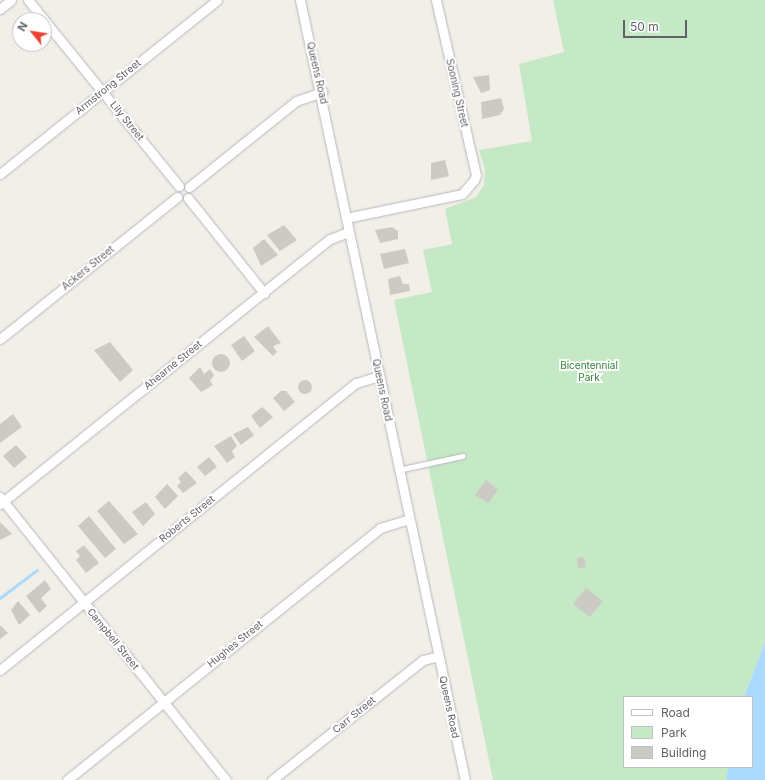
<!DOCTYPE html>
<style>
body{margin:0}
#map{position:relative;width:765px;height:780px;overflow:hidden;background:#f1efe8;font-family:Inter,sans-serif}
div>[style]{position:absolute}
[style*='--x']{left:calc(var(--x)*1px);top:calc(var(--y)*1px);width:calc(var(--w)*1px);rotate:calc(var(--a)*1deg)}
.green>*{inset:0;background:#c5e8c5}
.water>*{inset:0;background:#aadaff}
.stream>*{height:2.5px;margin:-1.25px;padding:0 1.25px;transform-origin:1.25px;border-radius:1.25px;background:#aadaff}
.building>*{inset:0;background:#cccac5}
.round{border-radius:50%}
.roads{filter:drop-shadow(0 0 1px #b5b8bc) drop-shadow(0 0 1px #b5b8bc)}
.service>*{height:4.5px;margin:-2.25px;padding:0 2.25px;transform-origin:2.25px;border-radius:2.25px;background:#fff}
.minor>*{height:9px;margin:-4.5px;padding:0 4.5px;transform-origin:4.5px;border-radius:4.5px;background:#fff}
span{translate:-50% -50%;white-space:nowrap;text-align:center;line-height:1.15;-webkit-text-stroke:4px #fff;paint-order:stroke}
.street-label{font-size:10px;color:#5f6368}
.park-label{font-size:10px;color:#348238}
.legend{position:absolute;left:623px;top:696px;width:130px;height:72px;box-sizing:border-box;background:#fff;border:1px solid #bfc1c3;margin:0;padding:5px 7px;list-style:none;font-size:12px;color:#5f6368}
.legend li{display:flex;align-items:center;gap:8px;height:20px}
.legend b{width:20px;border:1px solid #bfc1c3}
.north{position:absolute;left:12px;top:12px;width:40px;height:40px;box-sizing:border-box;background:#fff;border:1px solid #bfc1c3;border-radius:50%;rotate:300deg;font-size:11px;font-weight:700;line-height:16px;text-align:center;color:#5f6368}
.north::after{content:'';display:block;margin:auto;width:14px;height:18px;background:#ea4335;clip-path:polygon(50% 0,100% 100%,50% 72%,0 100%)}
.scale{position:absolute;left:623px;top:20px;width:64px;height:18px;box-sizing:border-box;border:2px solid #5f6368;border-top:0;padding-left:5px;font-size:12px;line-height:14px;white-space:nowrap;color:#5f6368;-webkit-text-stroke:3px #fff;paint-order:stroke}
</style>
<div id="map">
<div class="green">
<div style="clip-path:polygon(553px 0,765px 0,765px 642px,744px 697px,624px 697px,624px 767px,728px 767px,726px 780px,493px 780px,394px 300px,432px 292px,423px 250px,452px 244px,445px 209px,476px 197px,484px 185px,485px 169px,479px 150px,532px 141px,519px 64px,564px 52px)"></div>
</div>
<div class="water">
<div style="clip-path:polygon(765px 642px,765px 780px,726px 780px,728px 767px,752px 767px,752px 697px,744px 697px)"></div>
</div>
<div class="stream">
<div style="--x:0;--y:598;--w:46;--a:-37.1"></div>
</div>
<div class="building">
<div style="clip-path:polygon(489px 75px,490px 90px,481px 93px,473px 77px)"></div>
<div style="clip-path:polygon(501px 98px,504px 109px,500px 115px,482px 119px,481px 102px)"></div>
<div style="clip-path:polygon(445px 160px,449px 176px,431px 180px,431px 163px)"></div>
<div style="clip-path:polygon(284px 225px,297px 240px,280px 251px,267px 235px)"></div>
<div style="clip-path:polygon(392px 227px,398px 231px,398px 239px,380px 243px,375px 230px)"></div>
<div style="clip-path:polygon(264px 239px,278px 255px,261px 266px,253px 248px)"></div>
<div style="clip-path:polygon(405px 249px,409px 263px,384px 269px,380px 254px)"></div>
<div style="clip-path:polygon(400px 276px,403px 284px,409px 284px,410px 291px,390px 295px,388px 279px)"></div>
<div style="clip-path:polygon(268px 326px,281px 343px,273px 346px,277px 352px,273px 356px,254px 337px)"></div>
<div style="clip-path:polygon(244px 336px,255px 351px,242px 361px,231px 345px)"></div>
<div style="clip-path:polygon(110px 342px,133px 370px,120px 382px,94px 350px)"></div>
<div class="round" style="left:212px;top:354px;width:18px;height:18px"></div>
<div style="clip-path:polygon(200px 367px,204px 374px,210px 369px,214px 375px,210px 381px,213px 385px,201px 392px,189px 378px)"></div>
<div class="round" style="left:298px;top:380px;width:14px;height:14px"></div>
<div style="clip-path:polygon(281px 391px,286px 391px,295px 402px,284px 411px,273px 398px)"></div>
<div style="clip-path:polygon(262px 407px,273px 417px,260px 428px,251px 416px)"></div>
<div style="clip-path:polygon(13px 414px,22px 427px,0 443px,0 424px)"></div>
<div style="clip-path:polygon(248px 427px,254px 435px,241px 445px,233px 434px)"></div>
<div style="clip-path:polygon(231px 436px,237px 446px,232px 451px,235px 457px,227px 463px,214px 446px)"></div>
<div style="clip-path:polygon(16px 445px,27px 457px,14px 468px,3px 456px)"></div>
<div style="clip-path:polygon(209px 457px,217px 467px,205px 476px,197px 467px)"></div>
<div style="clip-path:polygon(186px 471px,197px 483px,183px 493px,177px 486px,181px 482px,178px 478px)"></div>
<div style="clip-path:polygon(486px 480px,498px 490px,488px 503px,475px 495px)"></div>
<div style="clip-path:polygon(167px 484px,178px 496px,165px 509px,155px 497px)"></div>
<div style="clip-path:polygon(109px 501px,138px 534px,124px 544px,97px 511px)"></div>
<div style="clip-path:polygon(146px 502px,155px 514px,143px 526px,132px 512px)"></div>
<div style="clip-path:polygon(89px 516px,116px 549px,105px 558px,78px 526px)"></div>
<div style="clip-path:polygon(0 522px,12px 534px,0 540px)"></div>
<div style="clip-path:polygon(84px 545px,99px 563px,86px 573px,76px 560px,80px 556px,76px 551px)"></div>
<div style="clip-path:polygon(584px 557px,586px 567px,578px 568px,577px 558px)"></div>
<div style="clip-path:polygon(45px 580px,51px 589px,41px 598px,47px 606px,39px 613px,26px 596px)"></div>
<div style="clip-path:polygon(586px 588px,603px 601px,590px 617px,573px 604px)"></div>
<div style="clip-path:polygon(18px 601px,30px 615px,19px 625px,11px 610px)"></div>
<div style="clip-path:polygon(0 625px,8px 633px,0 639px)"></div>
</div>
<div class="roads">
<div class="service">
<div style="--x:398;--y:470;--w:66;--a:-12.3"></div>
</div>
<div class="minor">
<div style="--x:28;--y:0;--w:26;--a:51"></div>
<div style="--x:300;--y:0;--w:797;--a:78.06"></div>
<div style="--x:0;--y:9;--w:14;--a:-39"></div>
<div style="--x:44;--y:20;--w:214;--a:50.9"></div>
<div style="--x:0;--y:174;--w:278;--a:-38.7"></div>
<div style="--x:189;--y:187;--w:137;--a:-38.8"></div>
<div style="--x:296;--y:101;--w:28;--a:-19"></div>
<div style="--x:188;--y:198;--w:122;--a:51.3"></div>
<div style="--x:346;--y:218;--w:118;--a:-11.7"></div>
<div style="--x:462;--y:194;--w:18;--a:-49"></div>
<div style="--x:474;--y:180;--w:5;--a:-68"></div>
<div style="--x:476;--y:175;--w:180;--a:-102.9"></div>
<div style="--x:0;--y:339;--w:227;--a:-38.7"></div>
<div style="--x:0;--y:497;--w:362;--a:51.4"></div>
<div style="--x:0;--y:504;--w:423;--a:-38.8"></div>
<div style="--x:330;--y:239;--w:19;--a:-21"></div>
<div style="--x:0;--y:670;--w:457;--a:-38.9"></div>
<div style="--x:356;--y:383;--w:24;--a:-17"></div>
<div style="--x:67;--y:780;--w:402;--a:-38.8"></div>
<div style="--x:380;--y:528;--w:30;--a:-17"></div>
<div style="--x:272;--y:780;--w:193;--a:-38.5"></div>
<div style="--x:423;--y:660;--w:16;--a:-14"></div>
</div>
</div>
<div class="street-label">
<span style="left:317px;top:73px;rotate:77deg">Queens Road</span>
<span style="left:108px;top:87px;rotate:-39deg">Armstrong Street</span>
<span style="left:457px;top:93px;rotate:77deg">Sooning Street</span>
<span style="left:127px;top:121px;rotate:51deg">Lily Street</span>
<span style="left:88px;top:268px;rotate:-39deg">Ackers Street</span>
<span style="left:173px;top:365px;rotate:-39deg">Ahearne Street</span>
<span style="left:382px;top:390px;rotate:78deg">Queens Road</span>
<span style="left:187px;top:519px;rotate:-39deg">Roberts Street</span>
<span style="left:113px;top:639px;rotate:51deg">Campbell Street</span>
<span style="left:235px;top:644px;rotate:-39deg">Hughes Street</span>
<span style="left:449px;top:707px;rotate:78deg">Queens Road</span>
<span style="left:354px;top:715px;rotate:-39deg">Carr Street</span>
</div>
<div class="park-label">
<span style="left:589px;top:371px">Bicentennial<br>Park</span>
</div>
<ul class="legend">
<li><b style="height:5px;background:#fff"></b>Road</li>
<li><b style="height:11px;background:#c5e8c5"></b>Park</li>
<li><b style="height:11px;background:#cccac5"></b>Building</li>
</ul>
<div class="north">N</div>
<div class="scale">50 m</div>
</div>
